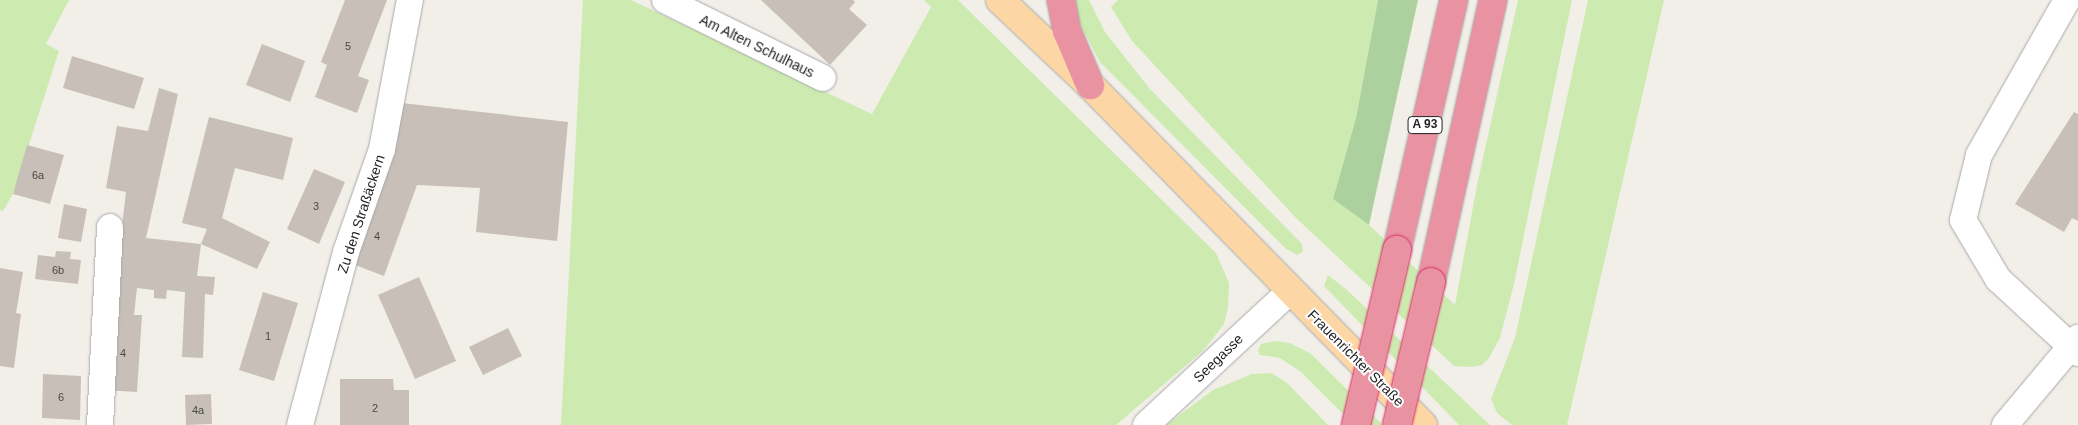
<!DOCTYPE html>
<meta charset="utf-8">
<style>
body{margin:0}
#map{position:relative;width:2078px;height:425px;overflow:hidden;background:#f2efe9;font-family:Arial,sans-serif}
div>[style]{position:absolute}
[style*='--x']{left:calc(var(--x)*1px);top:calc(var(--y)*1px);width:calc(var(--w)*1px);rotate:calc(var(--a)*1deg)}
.grass>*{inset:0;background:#cdebb0}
.forest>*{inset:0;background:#add19e}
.building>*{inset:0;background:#c7bfb8}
.roads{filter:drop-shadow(0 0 1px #a9a9a9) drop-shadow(0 0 1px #a9a9a9)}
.minor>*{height:26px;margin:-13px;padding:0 13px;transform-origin:13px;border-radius:13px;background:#fff}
.major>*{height:28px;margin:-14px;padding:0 14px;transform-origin:14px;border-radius:14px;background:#fcd6a4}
.highway>*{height:28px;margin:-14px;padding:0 14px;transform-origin:14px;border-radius:14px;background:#e892a2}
.bridges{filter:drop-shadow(0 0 1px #dc2a67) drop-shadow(0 0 1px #dc2a67)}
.highway-bridge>*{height:28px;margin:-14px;padding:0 14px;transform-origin:14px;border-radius:14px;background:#e892a2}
span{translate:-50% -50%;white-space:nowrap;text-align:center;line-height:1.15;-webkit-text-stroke:4px #fff;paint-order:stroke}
.number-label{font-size:11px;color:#4b4948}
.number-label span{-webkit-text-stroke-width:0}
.shield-label span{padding:1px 4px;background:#fff;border:1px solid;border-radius:4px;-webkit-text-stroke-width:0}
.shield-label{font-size:12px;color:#222;font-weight:700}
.street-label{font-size:14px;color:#222}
</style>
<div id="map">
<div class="grass">
<div style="clip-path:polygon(0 0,69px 0,46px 44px,59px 51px,13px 194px,3px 211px,0 210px)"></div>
<div style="clip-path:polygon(583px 0,631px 0,872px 114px,931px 7px,924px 0,958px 0,1216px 253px,1229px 283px,1228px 307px,1224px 324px,1203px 351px,1116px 425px,561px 425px)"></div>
<div style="clip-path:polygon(1073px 0,1089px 0,1105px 32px,1150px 89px,1302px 244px,1303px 252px,1297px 255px,1286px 249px,1100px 62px,1081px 26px)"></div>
<div style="clip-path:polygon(1118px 0,1378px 0,1356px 118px,1333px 199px,1369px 225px,1455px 305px,1477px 185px,1518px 0,1572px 0,1514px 284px,1500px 338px,1489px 358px,1482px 365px,1472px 367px,1454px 366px,1296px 218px,1132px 41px,1111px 7px)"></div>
<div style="clip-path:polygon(1588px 0,1664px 0,1567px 425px,1512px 425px,1497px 413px,1491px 399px,1515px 338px)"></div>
<div style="clip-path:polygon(1328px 275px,1347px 290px,1490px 425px,1459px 425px,1324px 286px)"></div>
<div style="clip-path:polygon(1275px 341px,1290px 343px,1311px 354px,1383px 425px,1354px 425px,1301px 372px,1280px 358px,1260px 355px,1258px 350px,1261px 344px)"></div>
<div style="clip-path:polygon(1272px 373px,1287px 383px,1328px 425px,1166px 425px,1213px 390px,1252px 374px)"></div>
</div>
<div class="forest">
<div style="clip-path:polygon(1378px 0,1418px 0,1369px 225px,1333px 199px,1356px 118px)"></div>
</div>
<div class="building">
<div style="clip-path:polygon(345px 0,387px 0,358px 76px,369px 80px,357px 113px,315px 97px,327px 65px,321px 62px)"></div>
<div style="clip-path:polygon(761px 0,853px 0,855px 2px,849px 9px,867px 25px,830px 65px)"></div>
<div style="clip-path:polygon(262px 44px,305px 61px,290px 102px,246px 85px)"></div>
<div style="clip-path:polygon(72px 56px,144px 78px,134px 109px,63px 88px)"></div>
<div style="clip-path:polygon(159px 88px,178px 94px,146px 238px,201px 244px,197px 276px,215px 277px,213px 295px,205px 294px,203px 358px,182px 357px,185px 292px,167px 290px,166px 299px,154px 298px,154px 290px,137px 288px,134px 315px,142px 315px,137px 392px,103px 390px,126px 192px,106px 188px,117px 126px,148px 131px)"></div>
<div style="clip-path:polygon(402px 103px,568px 122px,557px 241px,476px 232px,480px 188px,417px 185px,384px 276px,347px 262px)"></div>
<div style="clip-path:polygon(2074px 112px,2078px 114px,2078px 221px,2072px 218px,2064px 232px,2015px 204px)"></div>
<div style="clip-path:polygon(209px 117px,293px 138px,283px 180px,235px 168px,222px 218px,270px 242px,257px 269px,201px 244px,207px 229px,182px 223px)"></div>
<div style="clip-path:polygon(27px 145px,64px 155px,50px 204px,13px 194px)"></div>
<div style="clip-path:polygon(314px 169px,345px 182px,319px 244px,287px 229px)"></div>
<div style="clip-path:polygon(64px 204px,87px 209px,81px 242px,58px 238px)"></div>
<div style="clip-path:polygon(56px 251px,71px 252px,70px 259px,81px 260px,78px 284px,35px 279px,38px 255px,55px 257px)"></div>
<div style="clip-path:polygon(0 268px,23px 272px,16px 313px,21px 314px,14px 368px,0 366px)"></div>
<div style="clip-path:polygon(419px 277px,456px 361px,415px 379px,378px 295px)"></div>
<div style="clip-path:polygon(263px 292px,298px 303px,274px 381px,239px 370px)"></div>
<div style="clip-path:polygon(508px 328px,522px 356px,483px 375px,469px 347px)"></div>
<div style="clip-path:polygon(43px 374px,81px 376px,80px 420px,42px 418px)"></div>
<div style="clip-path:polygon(340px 379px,393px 379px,394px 390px,409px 390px,409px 425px,340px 425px)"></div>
<div style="clip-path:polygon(211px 394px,212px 424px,186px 425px,185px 395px)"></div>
</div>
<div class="roads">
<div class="minor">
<div style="--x:665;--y:0;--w:176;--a:26.3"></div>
<div style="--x:2067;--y:0;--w:178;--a:119.6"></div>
<div style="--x:1979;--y:155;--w:67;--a:103.8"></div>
<div style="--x:1963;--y:220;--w:69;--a:59.3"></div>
<div style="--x:1998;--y:279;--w:109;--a:42.8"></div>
<div style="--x:100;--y:425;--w:198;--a:-87.1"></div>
<div style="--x:300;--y:425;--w:179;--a:-75.1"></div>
<div style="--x:346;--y:252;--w:109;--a:-70.7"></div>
<div style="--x:382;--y:149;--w:152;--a:-79.4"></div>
<div style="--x:1146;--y:425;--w:197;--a:-42.9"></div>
<div style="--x:2005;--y:425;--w:114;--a:-50"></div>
</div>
<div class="major">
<div style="--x:1000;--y:0;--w:124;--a:43.4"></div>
<div style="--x:1090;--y:85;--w:476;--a:45.6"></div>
</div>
<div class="highway">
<div style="--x:1061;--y:0;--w:32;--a:79"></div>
<div style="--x:1067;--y:31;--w:59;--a:66.9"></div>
<div style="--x:1397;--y:250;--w:256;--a:-77.2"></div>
<div style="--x:1431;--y:282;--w:289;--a:-77.6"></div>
</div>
</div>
<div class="bridges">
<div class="highway-bridge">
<div style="--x:1356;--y:425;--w:180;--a:-76.8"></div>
<div style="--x:1397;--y:425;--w:147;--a:-76.6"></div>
</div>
</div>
<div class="number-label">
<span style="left:348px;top:46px">5</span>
<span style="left:38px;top:175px">6a</span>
<span style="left:316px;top:206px">3</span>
<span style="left:377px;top:236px">4</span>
<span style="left:58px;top:270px">6b</span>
<span style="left:268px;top:336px">1</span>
<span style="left:123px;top:353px">4</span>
<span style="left:61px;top:397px">6</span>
<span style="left:375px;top:408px">2</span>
<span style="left:198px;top:410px">4a</span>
</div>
<div class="shield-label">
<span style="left:1425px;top:125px">A 93</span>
</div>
<div class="street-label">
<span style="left:757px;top:46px;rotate:26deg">Am Alten Schulhaus</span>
<span style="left:361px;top:214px;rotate:-72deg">Zu den Straßäckern</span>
<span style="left:1218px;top:358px;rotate:-44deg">Seegasse</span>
<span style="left:1356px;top:358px;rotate:45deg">Frauenrichter Straße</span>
</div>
</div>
